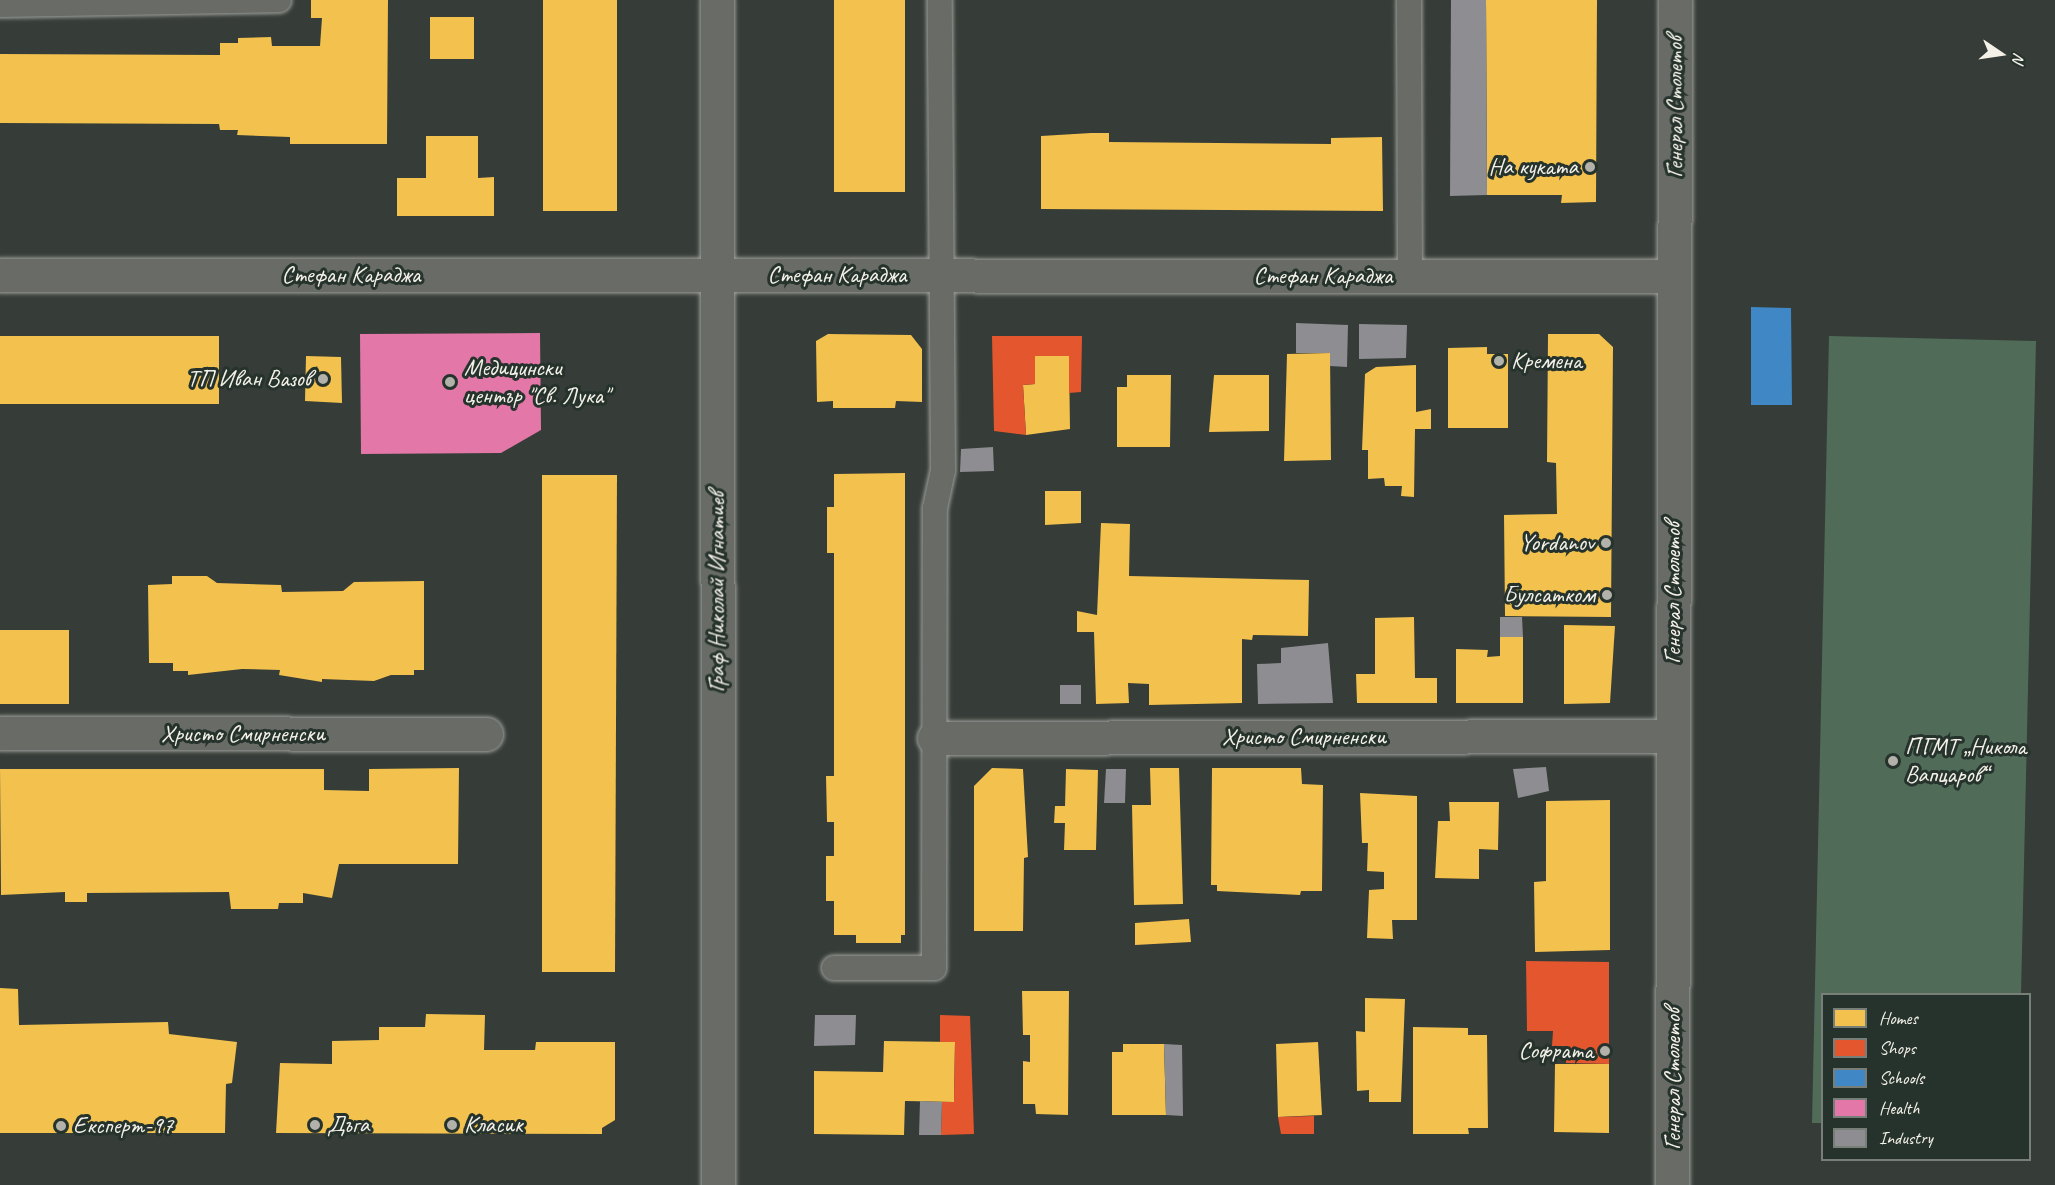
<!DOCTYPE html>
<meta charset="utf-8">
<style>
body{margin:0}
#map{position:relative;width:2055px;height:1185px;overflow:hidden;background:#363c37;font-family:Caveat,sans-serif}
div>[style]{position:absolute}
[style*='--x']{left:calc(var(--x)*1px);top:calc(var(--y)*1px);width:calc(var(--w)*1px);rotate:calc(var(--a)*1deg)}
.green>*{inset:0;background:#506c59}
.homes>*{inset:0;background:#f2c14e}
.shops>*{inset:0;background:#e4572e}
.schools>*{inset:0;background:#3f88c5}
.health>*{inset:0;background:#e377a8}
.industry>*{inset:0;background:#8d8d92}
.roads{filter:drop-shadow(0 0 2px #9c9e9b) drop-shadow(0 0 2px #9c9e9b)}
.service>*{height:24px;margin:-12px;padding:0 12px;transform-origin:12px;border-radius:12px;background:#686b66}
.minor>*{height:33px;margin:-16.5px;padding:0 16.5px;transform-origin:16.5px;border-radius:16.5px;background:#686b66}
.tertiary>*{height:33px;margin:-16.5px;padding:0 16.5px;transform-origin:16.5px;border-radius:16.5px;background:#686b66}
.dots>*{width:16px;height:16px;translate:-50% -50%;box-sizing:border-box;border:3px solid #26332d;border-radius:50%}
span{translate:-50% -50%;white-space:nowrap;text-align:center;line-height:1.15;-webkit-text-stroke:6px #26332d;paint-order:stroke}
.street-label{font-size:24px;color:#f4f1e8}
.poi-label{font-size:24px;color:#f4f1e8}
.right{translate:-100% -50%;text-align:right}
.left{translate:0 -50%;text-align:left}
.legend{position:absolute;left:1821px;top:993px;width:210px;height:168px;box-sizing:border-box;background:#26332d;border:2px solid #787f78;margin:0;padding:8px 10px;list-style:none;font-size:18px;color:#f4f1e8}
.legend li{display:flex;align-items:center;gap:12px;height:30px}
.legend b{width:30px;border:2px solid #787f78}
.north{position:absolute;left:1971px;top:24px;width:60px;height:60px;-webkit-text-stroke:4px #26332d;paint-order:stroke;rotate:103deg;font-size:16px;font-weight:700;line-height:24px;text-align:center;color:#f4f1e8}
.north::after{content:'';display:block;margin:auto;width:21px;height:27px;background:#f4f1e8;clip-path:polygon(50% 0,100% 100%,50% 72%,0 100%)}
</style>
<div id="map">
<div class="green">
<div style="clip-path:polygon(1829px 336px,2036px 341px,2021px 994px,1822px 994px,1822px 1123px,1812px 1123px)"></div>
</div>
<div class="homes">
<div style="clip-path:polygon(311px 0,388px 0,387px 144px,290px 144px,290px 137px,237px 135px,238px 130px,220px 130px,219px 124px,0 123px,0 54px,220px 55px,220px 43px,238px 43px,238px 38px,271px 37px,272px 46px,320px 46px,322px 18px,311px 18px)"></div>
<div style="clip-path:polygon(543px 0,617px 0,617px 211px,543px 211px)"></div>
<div style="clip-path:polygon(834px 0,905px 0,905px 192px,834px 192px)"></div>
<div style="clip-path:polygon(1486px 0,1597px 0,1596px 202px,1561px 203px,1562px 195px,1487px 195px)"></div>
<div style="clip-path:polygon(430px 17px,474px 17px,474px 59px,430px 59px)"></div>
<div style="clip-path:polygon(1091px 133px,1109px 133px,1109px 142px,1331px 144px,1331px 138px,1382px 137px,1383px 211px,1041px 209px,1041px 136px)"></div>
<div style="clip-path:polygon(426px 136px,478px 136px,478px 178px,494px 177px,494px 216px,397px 216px,397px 178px,426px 178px)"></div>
<div style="clip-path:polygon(828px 334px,911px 335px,922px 349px,922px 402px,896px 401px,895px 408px,833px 408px,833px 401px,817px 402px,816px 341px)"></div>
<div style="clip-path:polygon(1548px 334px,1599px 334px,1613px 347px,1611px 617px,1505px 616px,1504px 515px,1557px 514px,1556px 463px,1547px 462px)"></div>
<div style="clip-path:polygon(0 336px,219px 336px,219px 404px,0 404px)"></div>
<div style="clip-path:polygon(1487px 347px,1487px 354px,1508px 354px,1508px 428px,1448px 428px,1448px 348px)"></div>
<div style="clip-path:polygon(1330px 353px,1331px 460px,1284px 461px,1287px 354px)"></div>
<div style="clip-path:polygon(306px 356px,341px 357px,342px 403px,305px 401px)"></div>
<div style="clip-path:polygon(1035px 356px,1069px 356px,1070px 429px,1026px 435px,1023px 385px,1035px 384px)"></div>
<div style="clip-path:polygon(1416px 365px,1416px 412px,1431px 409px,1431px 429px,1415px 429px,1414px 497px,1401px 496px,1402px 486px,1385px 486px,1384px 478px,1368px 479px,1368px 450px,1362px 450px,1365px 374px,1376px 367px)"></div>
<div style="clip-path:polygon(1127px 375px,1171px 375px,1170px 447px,1117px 447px,1117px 387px,1127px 387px)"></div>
<div style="clip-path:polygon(1214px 375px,1269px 375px,1269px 431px,1209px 432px)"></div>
<div style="clip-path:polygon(905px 473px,905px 935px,901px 935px,901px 943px,856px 943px,856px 935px,834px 935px,834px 901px,826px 901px,826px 856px,834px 856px,834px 822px,827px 822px,826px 776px,834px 776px,834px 553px,827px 553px,827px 507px,834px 507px,834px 474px)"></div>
<div style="clip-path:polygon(542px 475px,617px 475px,615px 972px,542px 972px)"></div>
<div style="clip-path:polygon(1045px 491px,1081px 491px,1081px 523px,1045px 525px)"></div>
<div style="clip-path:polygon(1101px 523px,1130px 524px,1129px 576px,1309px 580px,1308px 636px,1253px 635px,1252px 640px,1242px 639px,1242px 703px,1149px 705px,1149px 684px,1128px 683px,1129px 703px,1096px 704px,1094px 632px,1077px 632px,1077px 611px,1097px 615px)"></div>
<div style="clip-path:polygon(172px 576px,207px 576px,217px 583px,281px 585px,282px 592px,343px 591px,354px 582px,424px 581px,424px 670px,414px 670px,414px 675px,391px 675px,374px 681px,322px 679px,322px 682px,279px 675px,280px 670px,242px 669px,188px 675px,188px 671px,173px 671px,173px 663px,149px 663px,148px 585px,172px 584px)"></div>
<div style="clip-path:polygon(1414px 617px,1415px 678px,1437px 678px,1437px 703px,1357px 703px,1356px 674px,1375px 674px,1375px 618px)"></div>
<div style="clip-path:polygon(1564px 625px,1615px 626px,1610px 703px,1564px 704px)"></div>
<div style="clip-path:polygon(0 630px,69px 630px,69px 704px,0 704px)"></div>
<div style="clip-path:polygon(1500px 637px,1523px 637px,1523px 703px,1456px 703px,1456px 649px,1488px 650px,1487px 657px,1500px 656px)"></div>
<div style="clip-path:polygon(459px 768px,458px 864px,339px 864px,332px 898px,303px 893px,303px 903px,279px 903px,278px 909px,231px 909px,229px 892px,87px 893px,87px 902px,65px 902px,65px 892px,1px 895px,0 769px,324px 769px,324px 790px,369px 791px,369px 769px)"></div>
<div style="clip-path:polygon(992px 768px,1023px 769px,1028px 857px,1024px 858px,1023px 931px,974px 931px,974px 786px)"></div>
<div style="clip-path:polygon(1150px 768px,1179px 768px,1183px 904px,1134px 905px,1132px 805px,1151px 805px)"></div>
<div style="clip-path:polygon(1212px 768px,1301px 768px,1302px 784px,1323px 785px,1322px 891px,1301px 891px,1300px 895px,1217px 891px,1217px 885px,1211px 885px)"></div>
<div style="clip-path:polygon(1066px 769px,1098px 770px,1096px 850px,1064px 850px,1065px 823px,1054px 823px,1055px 806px,1065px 806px)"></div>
<div style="clip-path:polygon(1360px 793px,1417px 796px,1417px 920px,1392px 920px,1393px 939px,1367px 938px,1369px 890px,1384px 889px,1384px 872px,1367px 871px,1368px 843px,1362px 843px)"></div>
<div style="clip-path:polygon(1610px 800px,1610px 950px,1535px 952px,1534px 882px,1546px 881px,1546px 801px)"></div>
<div style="clip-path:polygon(1449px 802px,1499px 802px,1498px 850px,1479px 849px,1479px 879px,1435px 878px,1438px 821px,1450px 821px)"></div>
<div style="clip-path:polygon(1189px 919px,1191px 942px,1135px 945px,1135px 923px)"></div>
<div style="clip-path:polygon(0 988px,18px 989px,19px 1025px,168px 1022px,169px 1034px,237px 1042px,232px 1083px,226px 1084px,225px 1133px,0 1133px)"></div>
<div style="clip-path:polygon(1022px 991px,1069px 991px,1068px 1115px,1036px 1114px,1035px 1104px,1023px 1104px,1023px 1061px,1030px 1062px,1030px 1035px,1023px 1035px)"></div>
<div style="clip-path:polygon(1365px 998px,1405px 999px,1401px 1102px,1369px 1102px,1369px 1090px,1357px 1091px,1356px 1031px,1365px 1032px)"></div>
<div style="clip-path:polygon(426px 1014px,485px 1015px,484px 1050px,535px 1050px,536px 1042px,615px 1042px,615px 1120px,602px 1128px,602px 1134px,276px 1133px,280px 1063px,332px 1064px,332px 1041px,379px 1040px,379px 1027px,425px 1027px)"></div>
<div style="clip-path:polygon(1413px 1027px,1468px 1028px,1468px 1035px,1487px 1035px,1488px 1128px,1468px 1128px,1469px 1134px,1413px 1134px)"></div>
<div style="clip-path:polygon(884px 1041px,955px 1042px,954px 1102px,905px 1101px,904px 1135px,814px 1134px,814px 1071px,883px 1072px)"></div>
<div style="clip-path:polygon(1318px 1042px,1322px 1115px,1278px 1117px,1276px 1044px)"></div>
<div style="clip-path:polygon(1123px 1044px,1164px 1044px,1166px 1115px,1112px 1115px,1112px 1052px,1123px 1052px)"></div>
<div style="clip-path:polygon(1555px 1064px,1609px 1064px,1609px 1133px,1554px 1132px)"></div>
</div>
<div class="shops">
<div style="clip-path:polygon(992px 336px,1082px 336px,1081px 392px,1069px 393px,1069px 356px,1035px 356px,1035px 384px,1023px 385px,1026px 435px,994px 431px)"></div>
<div style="clip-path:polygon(1526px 961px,1609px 962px,1609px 1064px,1566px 1063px,1567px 1046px,1552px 1046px,1553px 1031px,1527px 1031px)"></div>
<div style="clip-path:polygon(940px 1015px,970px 1016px,974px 1134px,941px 1135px,942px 1102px,954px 1102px,955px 1042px,940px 1042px)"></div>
<div style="clip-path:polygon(1314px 1116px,1314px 1134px,1281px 1134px,1278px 1117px)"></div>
</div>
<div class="schools">
<div style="clip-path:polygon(1751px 307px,1791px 308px,1792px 405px,1751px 405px)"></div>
</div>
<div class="health">
<div style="clip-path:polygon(540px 333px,541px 430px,501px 453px,361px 454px,360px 334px)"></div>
</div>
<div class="industry">
<div style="clip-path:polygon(1451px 0,1486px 0,1487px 195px,1450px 196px)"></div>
<div style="clip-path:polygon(1296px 323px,1348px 325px,1347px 367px,1330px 366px,1330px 353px,1296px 353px)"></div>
<div style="clip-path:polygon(1359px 324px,1407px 325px,1406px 358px,1359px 359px)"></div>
<div style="clip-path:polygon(993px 447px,994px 471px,960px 472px,961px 449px)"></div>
<div style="clip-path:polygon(1500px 617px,1522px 617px,1523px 637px,1500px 637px)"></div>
<div style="clip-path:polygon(1328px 643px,1333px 703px,1258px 704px,1257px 664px,1281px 663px,1281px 648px)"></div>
<div style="clip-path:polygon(1060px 685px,1081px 685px,1081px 704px,1060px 704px)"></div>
<div style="clip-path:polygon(1546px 767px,1549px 791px,1518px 798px,1513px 769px)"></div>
<div style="clip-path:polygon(1106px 769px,1126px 769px,1125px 803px,1104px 803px)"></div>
<div style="clip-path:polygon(815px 1015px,856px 1015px,855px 1045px,814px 1046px)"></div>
<div style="clip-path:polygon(1164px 1044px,1182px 1045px,1183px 1116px,1166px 1115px)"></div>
<div style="clip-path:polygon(920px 1101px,942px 1102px,941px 1135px,919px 1135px)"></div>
</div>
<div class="roads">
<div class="service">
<div style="--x:1409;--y:0;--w:276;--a:89.8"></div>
<div style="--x:0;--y:5;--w:279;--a:-1"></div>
<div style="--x:834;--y:968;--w:100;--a:0"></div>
<div style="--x:934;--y:968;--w:460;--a:-89.9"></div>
<div style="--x:935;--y:508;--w:39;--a:-78"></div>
<div style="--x:943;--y:470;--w:470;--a:-90.4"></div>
</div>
<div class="minor">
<div style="--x:717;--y:0;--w:1185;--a:89.95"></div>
<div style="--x:0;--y:275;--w:1674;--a:0.03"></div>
<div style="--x:0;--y:733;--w:486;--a:0.1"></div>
<div style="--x:934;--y:738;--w:739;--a:-0.16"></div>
</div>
<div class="tertiary">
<div style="--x:1672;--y:1185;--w:1185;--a:-89.85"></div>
</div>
</div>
<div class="dots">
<div style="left:1590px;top:167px;background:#b2b2aa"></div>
<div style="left:1499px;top:361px;background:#b2b2aa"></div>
<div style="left:323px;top:379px;background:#b2b2aa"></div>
<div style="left:450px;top:382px;background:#b2b2aa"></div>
<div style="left:1606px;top:543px;background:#b2b2aa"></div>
<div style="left:1607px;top:595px;background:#b2b2aa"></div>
<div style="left:1893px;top:761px;background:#b2b2aa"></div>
<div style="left:1605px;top:1051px;background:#b2b2aa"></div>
<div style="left:315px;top:1125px;background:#b2b2aa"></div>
<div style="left:452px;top:1125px;background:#b2b2aa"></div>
<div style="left:61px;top:1126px;background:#b2b2aa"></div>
</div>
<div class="street-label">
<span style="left:1675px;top:107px;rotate:-90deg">Генерал Столетов</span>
<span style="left:351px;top:275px">Стефан Караджа</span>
<span style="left:837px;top:275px">Стефан Караджа</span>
<span style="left:1323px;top:276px">Стефан Караджа</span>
<span style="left:717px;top:592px;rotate:-90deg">Граф Николай Игнатиев</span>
<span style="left:1673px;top:593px;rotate:-90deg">Генерал Столетов</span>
<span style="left:243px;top:734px">Христо Смирненски</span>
<span style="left:1304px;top:737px">Христо Смирненски</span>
<span style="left:1673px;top:1079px;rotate:-90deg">Генерал Столетов</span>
</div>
<div class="poi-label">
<span class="right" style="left:1578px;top:167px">На куката</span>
<span class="left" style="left:1511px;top:361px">Кремена</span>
<span class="left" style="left:464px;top:382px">Медицински<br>център "Св. Лука"</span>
<span class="right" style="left:311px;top:379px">ТП Иван Вазов</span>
<span class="right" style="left:1594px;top:543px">Yordanov</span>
<span class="right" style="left:1595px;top:595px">Булсатком</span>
<span class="left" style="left:1905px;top:761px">ПГМТ „Никола<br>Вапцаров“</span>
<span class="right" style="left:1593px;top:1051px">Софрата</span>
<span class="left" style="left:327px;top:1125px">Дъга</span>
<span class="left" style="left:464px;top:1125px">Класик</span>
<span class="left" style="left:73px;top:1126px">Експерт-97</span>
</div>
<ul class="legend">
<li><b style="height:16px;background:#f2c14e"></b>Homes</li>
<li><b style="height:16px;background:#e4572e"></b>Shops</li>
<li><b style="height:16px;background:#3f88c5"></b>Schools</li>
<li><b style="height:16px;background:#e377a8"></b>Health</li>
<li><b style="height:16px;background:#8d8d92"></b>Industry</li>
</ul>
<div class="north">N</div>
</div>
